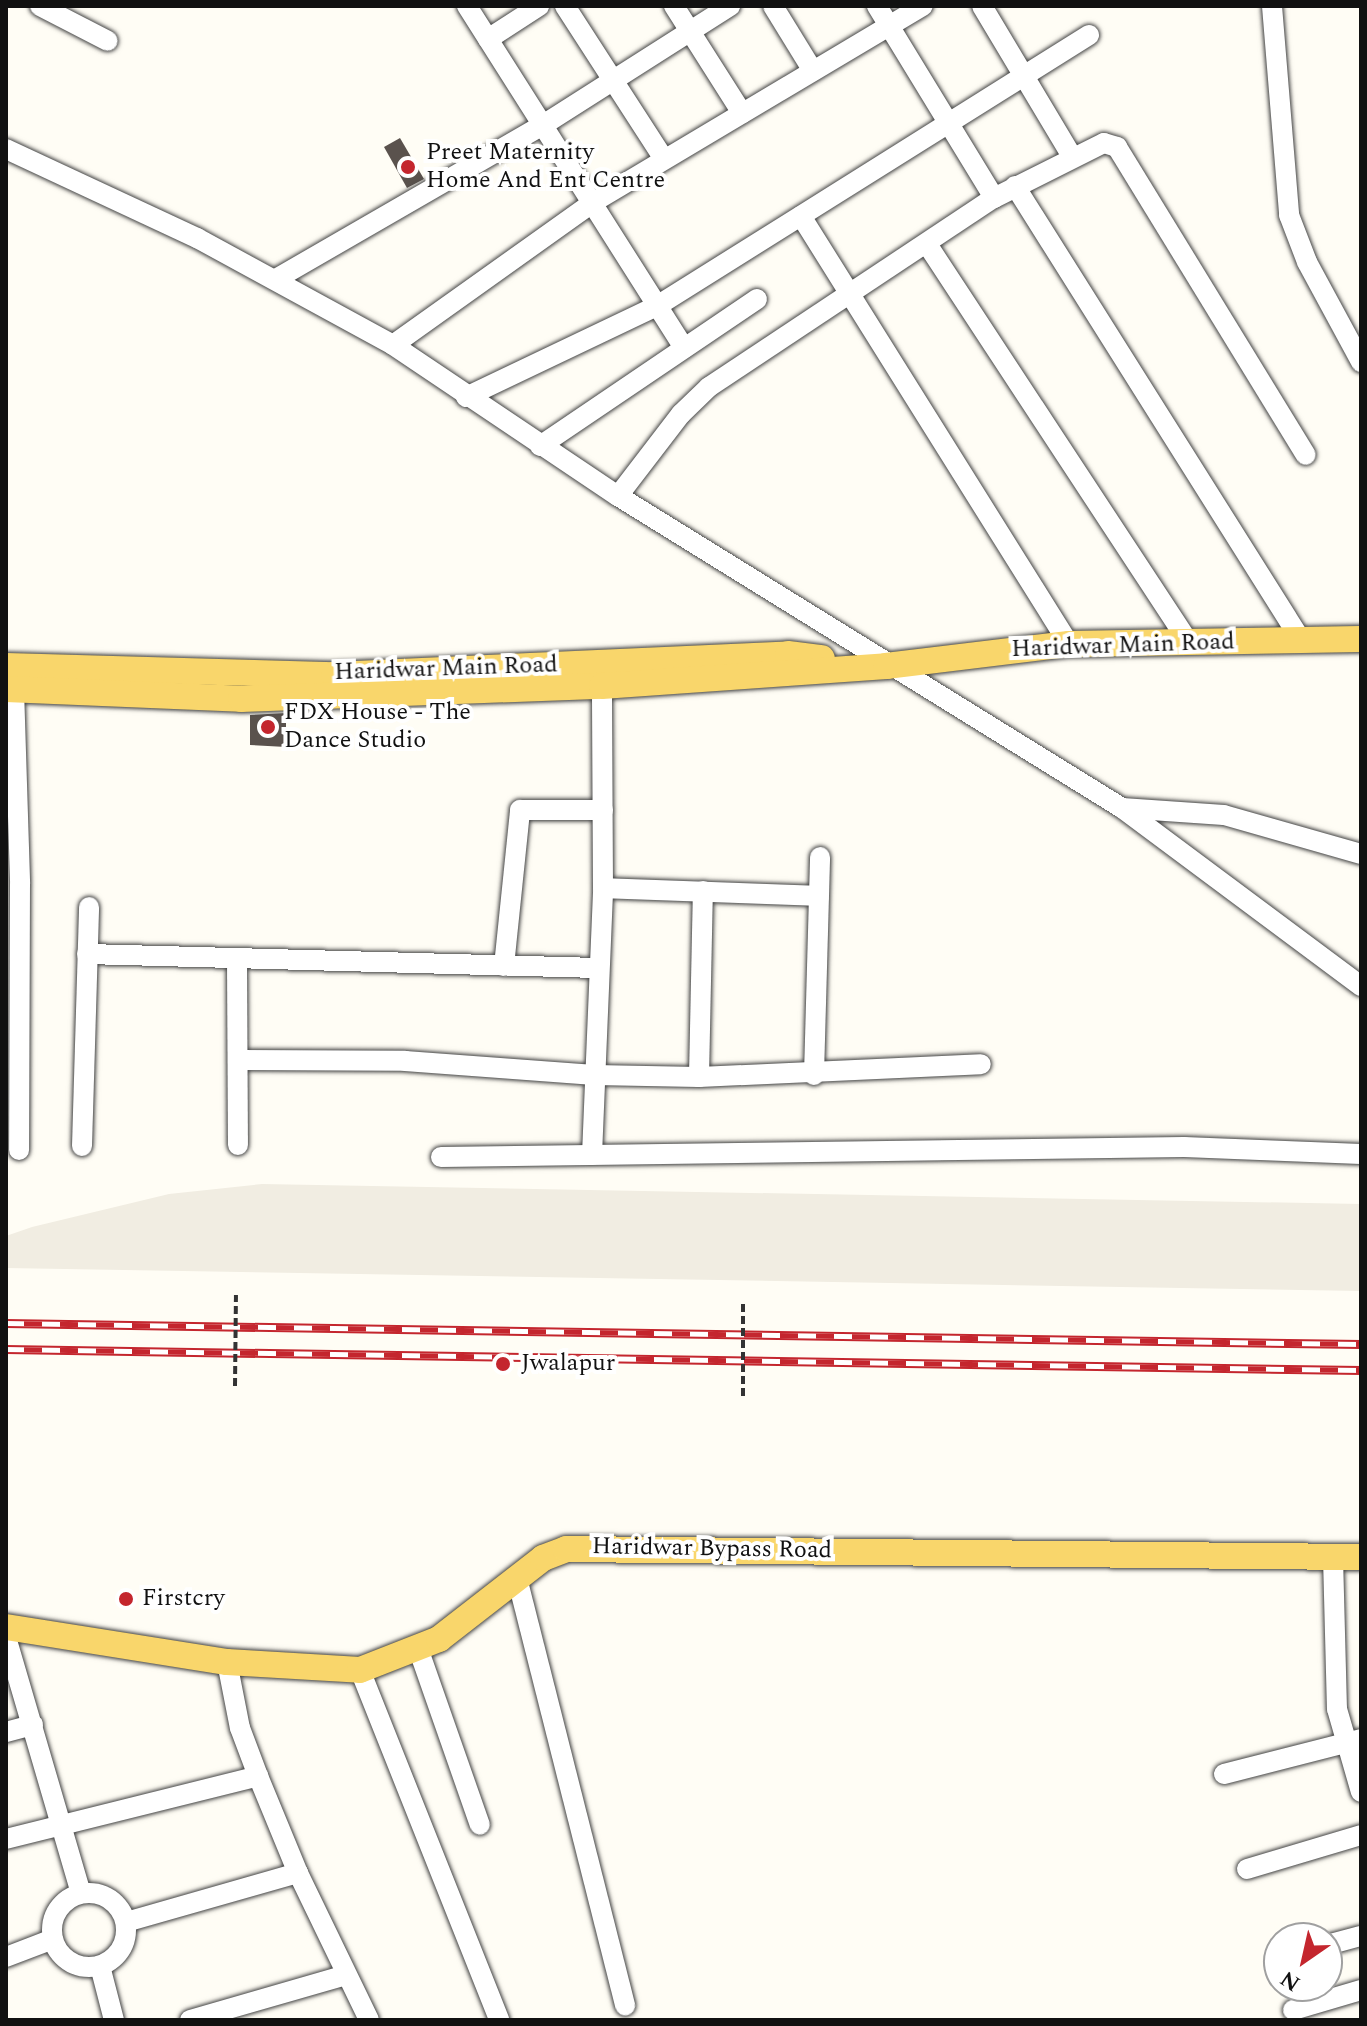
<!DOCTYPE html>
<style>
body{margin:0}
#map{position:relative;width:1367px;height:2026px;overflow:hidden;background:#fffdf5;font-family:Spectral,serif}
div>[style]{position:absolute}
[style*='--x']{left:calc(var(--x)*1px);top:calc(var(--y)*1px);width:calc(var(--w)*1px);rotate:calc(var(--a)*1deg)}
.plaza>*{inset:0;background:#f1ede2}
.building>*{inset:0;background:#5a524d}
.roads{filter:drop-shadow(0 0 2px #444) drop-shadow(0 0 2px #444)}
.minor>*{height:20px;margin:-10px;padding:0 10px;transform-origin:10px;border-radius:10px;background:#fff}
.minor>.ring{margin:-10px;padding:0;box-sizing:content-box;background:none;border:20px solid #fff;border-radius:50%}
.major>*{height:26px;margin:-13px;padding:0 13px;transform-origin:13px;border-radius:13px;background:#f9d66b}
.rail>*{height:9px;margin-top:-4.5px;transform-origin:0;background:repeating-linear-gradient(90deg,#fff 0 18px,#c4262e 0 36px);box-sizing:border-box;border-block:2px solid #c4262e}
.path-bridge>*{height:4px;margin-top:-2px;transform-origin:0;background:repeating-linear-gradient(90deg,#333 0 8px,transparent 0 12px)}
.dots>*{width:22px;height:22px;translate:-50% -50%;box-sizing:border-box;border:4px solid #fff;border-radius:50%}
span{translate:-50% -50%;white-space:nowrap;text-align:center;line-height:1.15;-webkit-text-stroke:8px #fff;paint-order:stroke}
.poi-label{font-size:24px;color:#111}
.left{translate:0 -50%;text-align:left}
.street-label{font-size:24px;color:#111}
.frame{position:absolute;inset:0;border:8px solid #111;pointer-events:none}
.north{position:absolute;left:1263px;top:1922px;width:80px;height:80px;box-sizing:border-box;background:#fff;border:2px solid #a0a0a0;border-radius:50%;rotate:214deg;font-size:22px;font-weight:700;line-height:32px;text-align:center;color:#111}
.north::after{content:'';display:block;margin:auto;width:28px;height:36px;background:#c4262e;clip-path:polygon(50% 0,100% 100%,50% 72%,0 100%)}
</style>
<div id="map">
<div class="plaza">
<div style="clip-path:polygon(262px 1184px,1361px 1204px,1361px 1291px,6px 1268px,6px 1236px,32px 1227px,169px 1194px)"></div>
</div>
<div class="building">
<div style="clip-path:polygon(400px 138px,424px 179px,407px 188px,384px 147px)"></div>
<div style="clip-path:polygon(286px 713px,286px 747px,250px 745px,250px 715px)"></div>
</div>
<div class="roads">
<div class="minor">
<div style="--x:40;--y:6;--w:76;--a:27.2"></div>
<div style="--x:467;--y:6;--w:405;--a:57.6"></div>
<div style="--x:565;--y:6;--w:182;--a:57.1"></div>
<div style="--x:674;--y:6;--w:127;--a:57.6"></div>
<div style="--x:773;--y:6;--w:76;--a:58.4"></div>
<div style="--x:877;--y:6;--w:225;--a:58.6"></div>
<div style="--x:982;--y:6;--w:174;--a:59.1"></div>
<div style="--x:1272;--y:6;--w:210;--a:85.3"></div>
<div style="--x:1289;--y:215;--w:50;--a:69"></div>
<div style="--x:1307;--y:262;--w:114;--a:61.6"></div>
<div style="--x:488;--y:39;--w:61;--a:-32.9"></div>
<div style="--x:6;--y:149;--w:211;--a:25"></div>
<div style="--x:197;--y:238;--w:223;--a:28.6"></div>
<div style="--x:393;--y:345;--w:271;--a:33.9"></div>
<div style="--x:618;--y:496;--w:593;--a:31.76"></div>
<div style="--x:1122;--y:808;--w:298;--a:36.7"></div>
<div style="--x:1015;--y:186;--w:537;--a:57.79"></div>
<div style="--x:801;--y:216;--w:505;--a:57.95"></div>
<div style="--x:927;--y:244;--w:476;--a:56.7"></div>
<div style="--x:276;--y:279;--w:308;--a:-30"></div>
<div style="--x:543;--y:125;--w:222;--a:-32.5"></div>
<div style="--x:393;--y:345;--w:244;--a:-35.5"></div>
<div style="--x:592;--y:203;--w:385;--a:-30.8"></div>
<div style="--x:466;--y:397;--w:212;--a:-25.5"></div>
<div style="--x:657;--y:306;--w:510;--a:-32.1"></div>
<div style="--x:540;--y:446;--w:262;--a:-34.1"></div>
<div style="--x:618;--y:496;--w:103;--a:-52.5"></div>
<div style="--x:681;--y:414;--w:39;--a:-44"></div>
<div style="--x:709;--y:387;--w:342;--a:-33.6"></div>
<div style="--x:994;--y:198;--w:123;--a:-26.6"></div>
<div style="--x:1104;--y:143;--w:14;--a:17"></div>
<div style="--x:1117;--y:147;--w:361;--a:58.5"></div>
<div style="--x:14;--y:689;--w:195;--a:88.2"></div>
<div style="--x:20;--y:884;--w:266;--a:90.2"></div>
<div style="--x:1122;--y:808;--w:102;--a:3.9"></div>
<div style="--x:1224;--y:815;--w:142;--a:15.9"></div>
<div style="--x:603;--y:888;--w:216;--a:2.1"></div>
<div style="--x:87;--y:954;--w:511;--a:1.57"></div>
<div style="--x:237;--y:961;--w:184;--a:89.7"></div>
<div style="--x:504;--y:966;--w:157;--a:-84.1"></div>
<div style="--x:520;--y:810;--w:83;--a:0"></div>
<div style="--x:241;--y:1060;--w:164;--a:0.3"></div>
<div style="--x:405;--y:1061;--w:190;--a:4.2"></div>
<div style="--x:594;--y:1075;--w:105;--a:1.1"></div>
<div style="--x:699;--y:1077;--w:282;--a:-2.6"></div>
<div style="--x:814;--y:1075;--w:218;--a:-88.4"></div>
<div style="--x:699;--y:1077;--w:186;--a:-88.8"></div>
<div style="--x:82;--y:1146;--w:239;--a:-88.3"></div>
<div style="--x:592;--y:1155;--w:267;--a:-87.6"></div>
<div style="--x:603;--y:888;--w:202;--a:-90.3"></div>
<div style="--x:441;--y:1157;--w:743;--a:-0.77"></div>
<div style="--x:1184;--y:1147;--w:177;--a:2.3"></div>
<div style="--x:1333;--y:1557;--w:152;--a:88.5"></div>
<div style="--x:1337;--y:1709;--w:86;--a:73.9"></div>
<div style="--x:517;--y:1578;--w:441;--a:75.8"></div>
<div style="--x:6;--y:1637;--w:267;--a:73.7"></div>
<div style="--x:419;--y:1651;--w:184;--a:70.7"></div>
<div style="--x:227;--y:1662;--w:67;--a:78.9"></div>
<div style="--x:240;--y:1728;--w:51;--a:69.4"></div>
<div style="--x:258;--y:1776;--w:105;--a:67.6"></div>
<div style="--x:298;--y:1873;--w:163;--a:64.2"></div>
<div style="--x:360;--y:1670;--w:377;--a:68.3"></div>
<div style="--x:6;--y:1732;--w:28;--a:-15"></div>
<div style="--x:1224;--y:1774;--w:141;--a:-14.3"></div>
<div style="--x:6;--y:1839;--w:260;--a:-14"></div>
<div style="--x:1247;--y:1869;--w:119;--a:-16.6"></div>
<div class="ring" style="left:52px;top:1893px;width:54px;height:54px"></div>
<div style="--x:126;--y:1922;--w:179;--a:-15.9"></div>
<div style="--x:1327;--y:1945;--w:35;--a:-15"></div>
<div style="--x:6;--y:1957;--w:50;--a:-21"></div>
<div style="--x:100;--y:1966;--w:56;--a:75.5"></div>
<div style="--x:1293;--y:2010;--w:71;--a:-16.4"></div>
<div style="--x:190;--y:2020;--w:162;--a:-16.1"></div>
</div>
<div class="major">
<div style="--x:6;--y:666;--w:328;--a:1.6"></div>
<div style="--x:334;--y:675;--w:454;--a:-2.6"></div>
<div style="--x:788;--y:654;--w:34;--a:7"></div>
<div style="--x:6;--y:689;--w:235;--a:2.4"></div>
<div style="--x:241;--y:699;--w:361;--a:-2.1"></div>
<div style="--x:602;--y:686;--w:285;--a:-4"></div>
<div style="--x:886;--y:666;--w:184;--a:-6.9"></div>
<div style="--x:1069;--y:644;--w:292;--a:-1"></div>
<div style="--x:6;--y:1627;--w:224;--a:9"></div>
<div style="--x:227;--y:1662;--w:133;--a:3.4"></div>
<div style="--x:360;--y:1670;--w:85;--a:-21.4"></div>
<div style="--x:439;--y:1639;--w:132;--a:-37.9"></div>
<div style="--x:543;--y:1558;--w:25;--a:-21"></div>
<div style="--x:566;--y:1549;--w:795;--a:0.58"></div>
</div>
</div>
<div class="rail">
<div style="--x:6;--y:1323;--w:1355;--a:0.89"></div>
<div style="--x:6;--y:1349;--w:1355;--a:0.89"></div>
</div>
<div class="path-bridge">
<div style="--x:235;--y:1386;--w:91;--a:-89.4"></div>
<div style="--x:743;--y:1396;--w:92;--a:-90"></div>
</div>
<div class="dots">
<div style="left:408px;top:167px;background:#c4262e"></div>
<div style="left:268px;top:727px;background:#c4262e"></div>
<div style="left:503px;top:1364px;background:#c4262e"></div>
<div style="left:126px;top:1599px;background:#c4262e"></div>
</div>
<div class="poi-label">
<span class="left" style="left:426px;top:167px">Preet Maternity<br>Home And Ent Centre</span>
<span class="left" style="left:284px;top:727px">FDX House - The<br>Dance Studio</span>
<span class="left" style="left:521px;top:1364px">Jwalapur</span>
<span class="left" style="left:142px;top:1599px">Firstcry</span>
</div>
<div class="street-label">
<span style="left:1123px;top:646px;rotate:-2deg">Haridwar Main Road</span>
<span style="left:446px;top:669px;rotate:-2deg">Haridwar Main Road</span>
<span style="left:712px;top:1549px;rotate:1deg">Haridwar Bypass Road</span>
</div>
<div class="frame"></div>
<div class="north">N</div>
</div>
